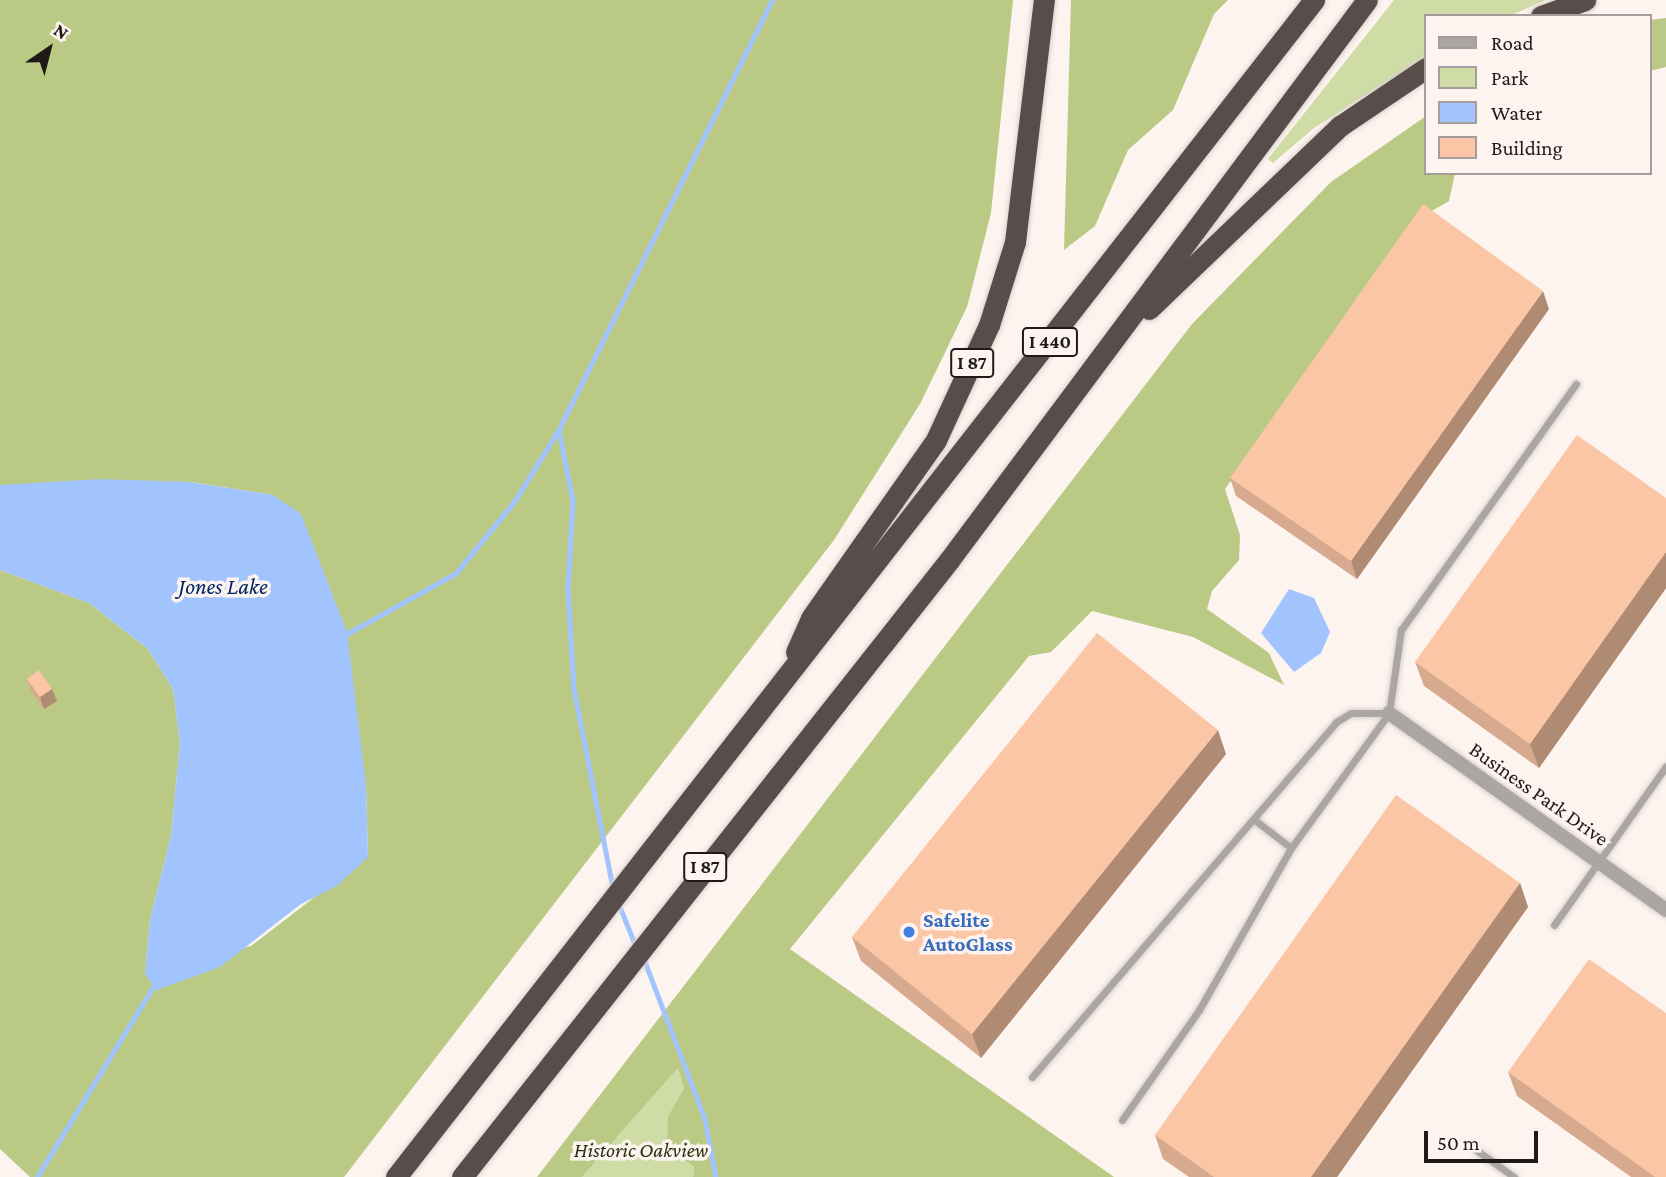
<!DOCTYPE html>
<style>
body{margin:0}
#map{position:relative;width:1666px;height:1177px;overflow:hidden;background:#fdf4ef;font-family:"Crimson Pro",serif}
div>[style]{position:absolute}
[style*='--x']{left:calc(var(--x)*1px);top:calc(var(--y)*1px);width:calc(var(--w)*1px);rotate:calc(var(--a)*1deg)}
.green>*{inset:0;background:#cfdca6}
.forest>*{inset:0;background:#baca85}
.water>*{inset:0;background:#a1c4ff}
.stream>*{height:4.5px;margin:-2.25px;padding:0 2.25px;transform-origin:2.25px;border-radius:2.25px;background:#a1c4ff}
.roads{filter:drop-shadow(0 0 2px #d9d1cc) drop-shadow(0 0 2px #d9d1cc)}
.service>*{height:7px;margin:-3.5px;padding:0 3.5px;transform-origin:3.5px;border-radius:3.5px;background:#aba6a4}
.minor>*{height:14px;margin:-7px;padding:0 7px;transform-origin:7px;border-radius:7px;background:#aba6a4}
.motorway>*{height:21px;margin:-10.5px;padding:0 10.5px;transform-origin:10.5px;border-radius:10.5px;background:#584d4a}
.wall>*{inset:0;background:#d7aa8f}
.shaded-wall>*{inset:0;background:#af8b74}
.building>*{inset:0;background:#fac6a6}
.dots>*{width:19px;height:19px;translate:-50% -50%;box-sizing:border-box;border:4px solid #fdf4ef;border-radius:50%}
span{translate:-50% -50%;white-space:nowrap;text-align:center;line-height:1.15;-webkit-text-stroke:7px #fdf4ef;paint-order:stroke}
.shield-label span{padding:2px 5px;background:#fdf4ef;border:2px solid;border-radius:5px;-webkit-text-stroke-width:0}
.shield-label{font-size:19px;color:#1e1a17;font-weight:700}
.street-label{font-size:21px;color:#1e1a17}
.shop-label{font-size:21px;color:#366cbe;font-weight:700}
.left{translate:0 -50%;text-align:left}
.park-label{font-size:21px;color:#2a3012;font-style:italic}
.water-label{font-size:23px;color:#002566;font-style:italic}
.legend{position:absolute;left:1424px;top:14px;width:228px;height:161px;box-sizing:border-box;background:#fdf4ef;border:2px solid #a49d99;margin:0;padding:9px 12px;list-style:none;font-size:21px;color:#1e1a17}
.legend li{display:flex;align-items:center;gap:14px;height:35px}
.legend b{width:35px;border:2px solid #a49d99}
.north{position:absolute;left:14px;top:14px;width:70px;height:70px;-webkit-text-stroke:5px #fdf4ef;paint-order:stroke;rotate:35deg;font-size:19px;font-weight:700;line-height:28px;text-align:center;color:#1e1a17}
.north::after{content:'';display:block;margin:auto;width:24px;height:32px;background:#1e1a17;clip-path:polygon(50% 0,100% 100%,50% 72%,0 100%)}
.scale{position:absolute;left:1424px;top:1131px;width:114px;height:32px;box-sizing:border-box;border:4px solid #1e1a17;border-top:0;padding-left:9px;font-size:21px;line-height:24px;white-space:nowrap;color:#1e1a17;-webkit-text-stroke:5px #fdf4ef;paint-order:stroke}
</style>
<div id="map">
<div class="green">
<div style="clip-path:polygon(1394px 0,1546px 0,1509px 16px,1426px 16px,1426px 57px,1314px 128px,1273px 163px,1268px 159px)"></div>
<div style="clip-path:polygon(678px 1068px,684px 1088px,668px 1116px,694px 1167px,693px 1177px,582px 1177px)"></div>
</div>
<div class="forest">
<div style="clip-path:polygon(0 0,1013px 0,991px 213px,967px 307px,920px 404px,834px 540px,344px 1177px,30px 1177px,0 1149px,0 570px,89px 603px,148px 649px,173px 689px,180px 743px,171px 836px,150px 920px,145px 974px,251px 946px,368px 856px,366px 785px,273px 495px,191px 482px,0 485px)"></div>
<div style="clip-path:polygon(1071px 0,1228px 0,1214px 14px,1173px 110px,1128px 150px,1095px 226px,1064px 250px)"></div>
<div style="clip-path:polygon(1666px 18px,1666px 67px,1650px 71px,1650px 20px)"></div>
<div style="clip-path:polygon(1426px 116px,1426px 173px,1455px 173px,1449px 201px,1413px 222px,1225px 489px,1240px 535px,1239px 560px,1212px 591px,1207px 609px,1269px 653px,1284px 685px,1193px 637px,1092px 611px,1051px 652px,1029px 656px,790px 949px,1114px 1177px,693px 1177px,694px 1167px,667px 1144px,668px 1116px,684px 1088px,678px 1068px,582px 1177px,537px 1177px,1192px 324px,1331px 182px)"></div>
</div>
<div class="water">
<div style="clip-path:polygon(99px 479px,190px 482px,273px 495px,301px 514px,347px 632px,366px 785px,368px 857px,337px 886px,301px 904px,220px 967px,157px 990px,145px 974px,150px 920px,171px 836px,180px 743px,173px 689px,148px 649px,89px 603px,0 570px,0 485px)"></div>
<div style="clip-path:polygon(1289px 589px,1314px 598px,1330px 632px,1321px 653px,1294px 672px,1261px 633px)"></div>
</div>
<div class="stream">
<div style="--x:559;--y:430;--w:72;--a:78.8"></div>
<div style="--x:573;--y:501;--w:89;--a:93.2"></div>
<div style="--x:568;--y:590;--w:99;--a:86.5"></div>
<div style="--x:574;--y:689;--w:202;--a:78.9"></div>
<div style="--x:343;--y:636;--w:129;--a:-29.1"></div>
<div style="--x:456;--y:573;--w:92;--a:-50.8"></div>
<div style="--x:514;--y:502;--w:86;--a:-58.3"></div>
<div style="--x:559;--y:429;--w:479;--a:-63.6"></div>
<div style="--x:618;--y:902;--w:48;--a:67.8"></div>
<div style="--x:644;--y:959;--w:171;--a:69.1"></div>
<div style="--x:705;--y:1119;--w:59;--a:79.3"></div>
<div style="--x:37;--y:1177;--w:226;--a:-58.6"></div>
</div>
<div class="roads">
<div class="service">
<div style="--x:1256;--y:821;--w:44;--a:37.6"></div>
<div style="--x:1291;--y:848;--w:167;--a:-54"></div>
<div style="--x:1389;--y:713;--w:84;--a:-81.8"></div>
<div style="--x:1401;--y:630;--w:302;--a:-54.6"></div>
<div style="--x:1554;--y:925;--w:194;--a:-54.8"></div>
<div style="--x:1032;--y:1077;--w:467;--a:-49.4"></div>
<div style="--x:1336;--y:722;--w:17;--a:-31"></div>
<div style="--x:1351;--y:713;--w:38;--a:0"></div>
<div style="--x:1122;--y:1120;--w:134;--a:-55"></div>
<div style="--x:1199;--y:1010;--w:186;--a:-60.4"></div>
<div style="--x:1476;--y:1150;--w:47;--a:35.4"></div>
</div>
<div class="minor">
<div style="--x:1389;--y:713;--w:340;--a:35.4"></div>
</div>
<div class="motorway">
<div style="--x:1541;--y:16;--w:47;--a:-20"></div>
<div style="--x:1149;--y:309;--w:265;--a:-43.8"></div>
<div style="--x:1340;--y:126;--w:104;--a:-34"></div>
<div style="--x:796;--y:652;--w:37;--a:-66"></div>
<div style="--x:811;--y:618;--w:218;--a:-54.9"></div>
<div style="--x:936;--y:440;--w:127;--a:-65.3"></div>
<div style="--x:989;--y:325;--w:87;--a:-72.6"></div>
<div style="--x:1015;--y:242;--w:244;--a:-83.2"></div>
<div style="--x:396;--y:1177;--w:1493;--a:-52.05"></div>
<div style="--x:462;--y:1177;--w:787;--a:-51.7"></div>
<div style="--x:950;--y:559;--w:697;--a:-53.28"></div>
</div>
</div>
<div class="wall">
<div style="clip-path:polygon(1549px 309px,1357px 579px,1236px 496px,1230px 478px)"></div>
<div style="clip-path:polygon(1666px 498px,1666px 588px,1539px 768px,1424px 686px,1415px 662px)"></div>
<div style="clip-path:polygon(27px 679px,57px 701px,44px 709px,31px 691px)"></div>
<div style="clip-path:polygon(1226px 754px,981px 1058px,861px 961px,852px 937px)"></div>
<div style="clip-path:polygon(1520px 883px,1528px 907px,1337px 1177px,1189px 1177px,1163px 1159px,1155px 1135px)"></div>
<div style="clip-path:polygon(1508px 1072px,1666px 1177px,1631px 1177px,1517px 1096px)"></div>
</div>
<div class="shaded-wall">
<div style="clip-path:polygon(1543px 291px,1549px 309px,1357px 579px,1351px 561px)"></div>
<div style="clip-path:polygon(1666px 552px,1666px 588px,1539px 768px,1530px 744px)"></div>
<div style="clip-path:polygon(52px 689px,57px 701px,44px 709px,40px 697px)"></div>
<div style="clip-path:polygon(1218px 730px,1226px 754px,981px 1058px,972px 1034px)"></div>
<div style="clip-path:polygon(1520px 883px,1528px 907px,1337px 1177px,1311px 1177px)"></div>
</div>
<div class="building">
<div style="clip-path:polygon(1423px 204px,1543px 291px,1351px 561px,1230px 478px)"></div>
<div style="clip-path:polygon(1577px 435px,1666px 498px,1666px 552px,1530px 744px,1415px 662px)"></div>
<div style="clip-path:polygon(1097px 633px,1218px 730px,972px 1034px,852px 937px)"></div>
<div style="clip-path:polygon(39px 670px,52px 689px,40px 697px,27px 679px)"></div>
<div style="clip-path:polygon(1396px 795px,1520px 883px,1311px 1177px,1214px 1177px,1155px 1135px)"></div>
<div style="clip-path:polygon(1589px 959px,1666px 1013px,1666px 1177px,1655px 1177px,1508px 1072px)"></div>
</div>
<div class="dots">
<div style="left:909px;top:932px;background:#3f7fe0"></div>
</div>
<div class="shield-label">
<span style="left:1050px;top:342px">I 440</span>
<span style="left:972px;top:363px">I 87</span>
<span style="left:705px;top:867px">I 87</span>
</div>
<div class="street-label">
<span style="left:1539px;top:794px;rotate:35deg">Business Park Drive</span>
</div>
<div class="shop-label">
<span class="left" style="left:923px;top:932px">Safelite<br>AutoGlass</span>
</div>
<div class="park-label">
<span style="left:641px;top:1150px">Historic Oakview</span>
</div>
<div class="water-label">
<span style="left:223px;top:586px">Jones Lake</span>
</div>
<ul class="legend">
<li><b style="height:9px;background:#aba6a4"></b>Road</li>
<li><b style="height:19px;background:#cfdca6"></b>Park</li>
<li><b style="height:19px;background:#a1c4ff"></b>Water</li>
<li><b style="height:19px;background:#fac6a6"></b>Building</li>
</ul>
<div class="north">N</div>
<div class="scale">50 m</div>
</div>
